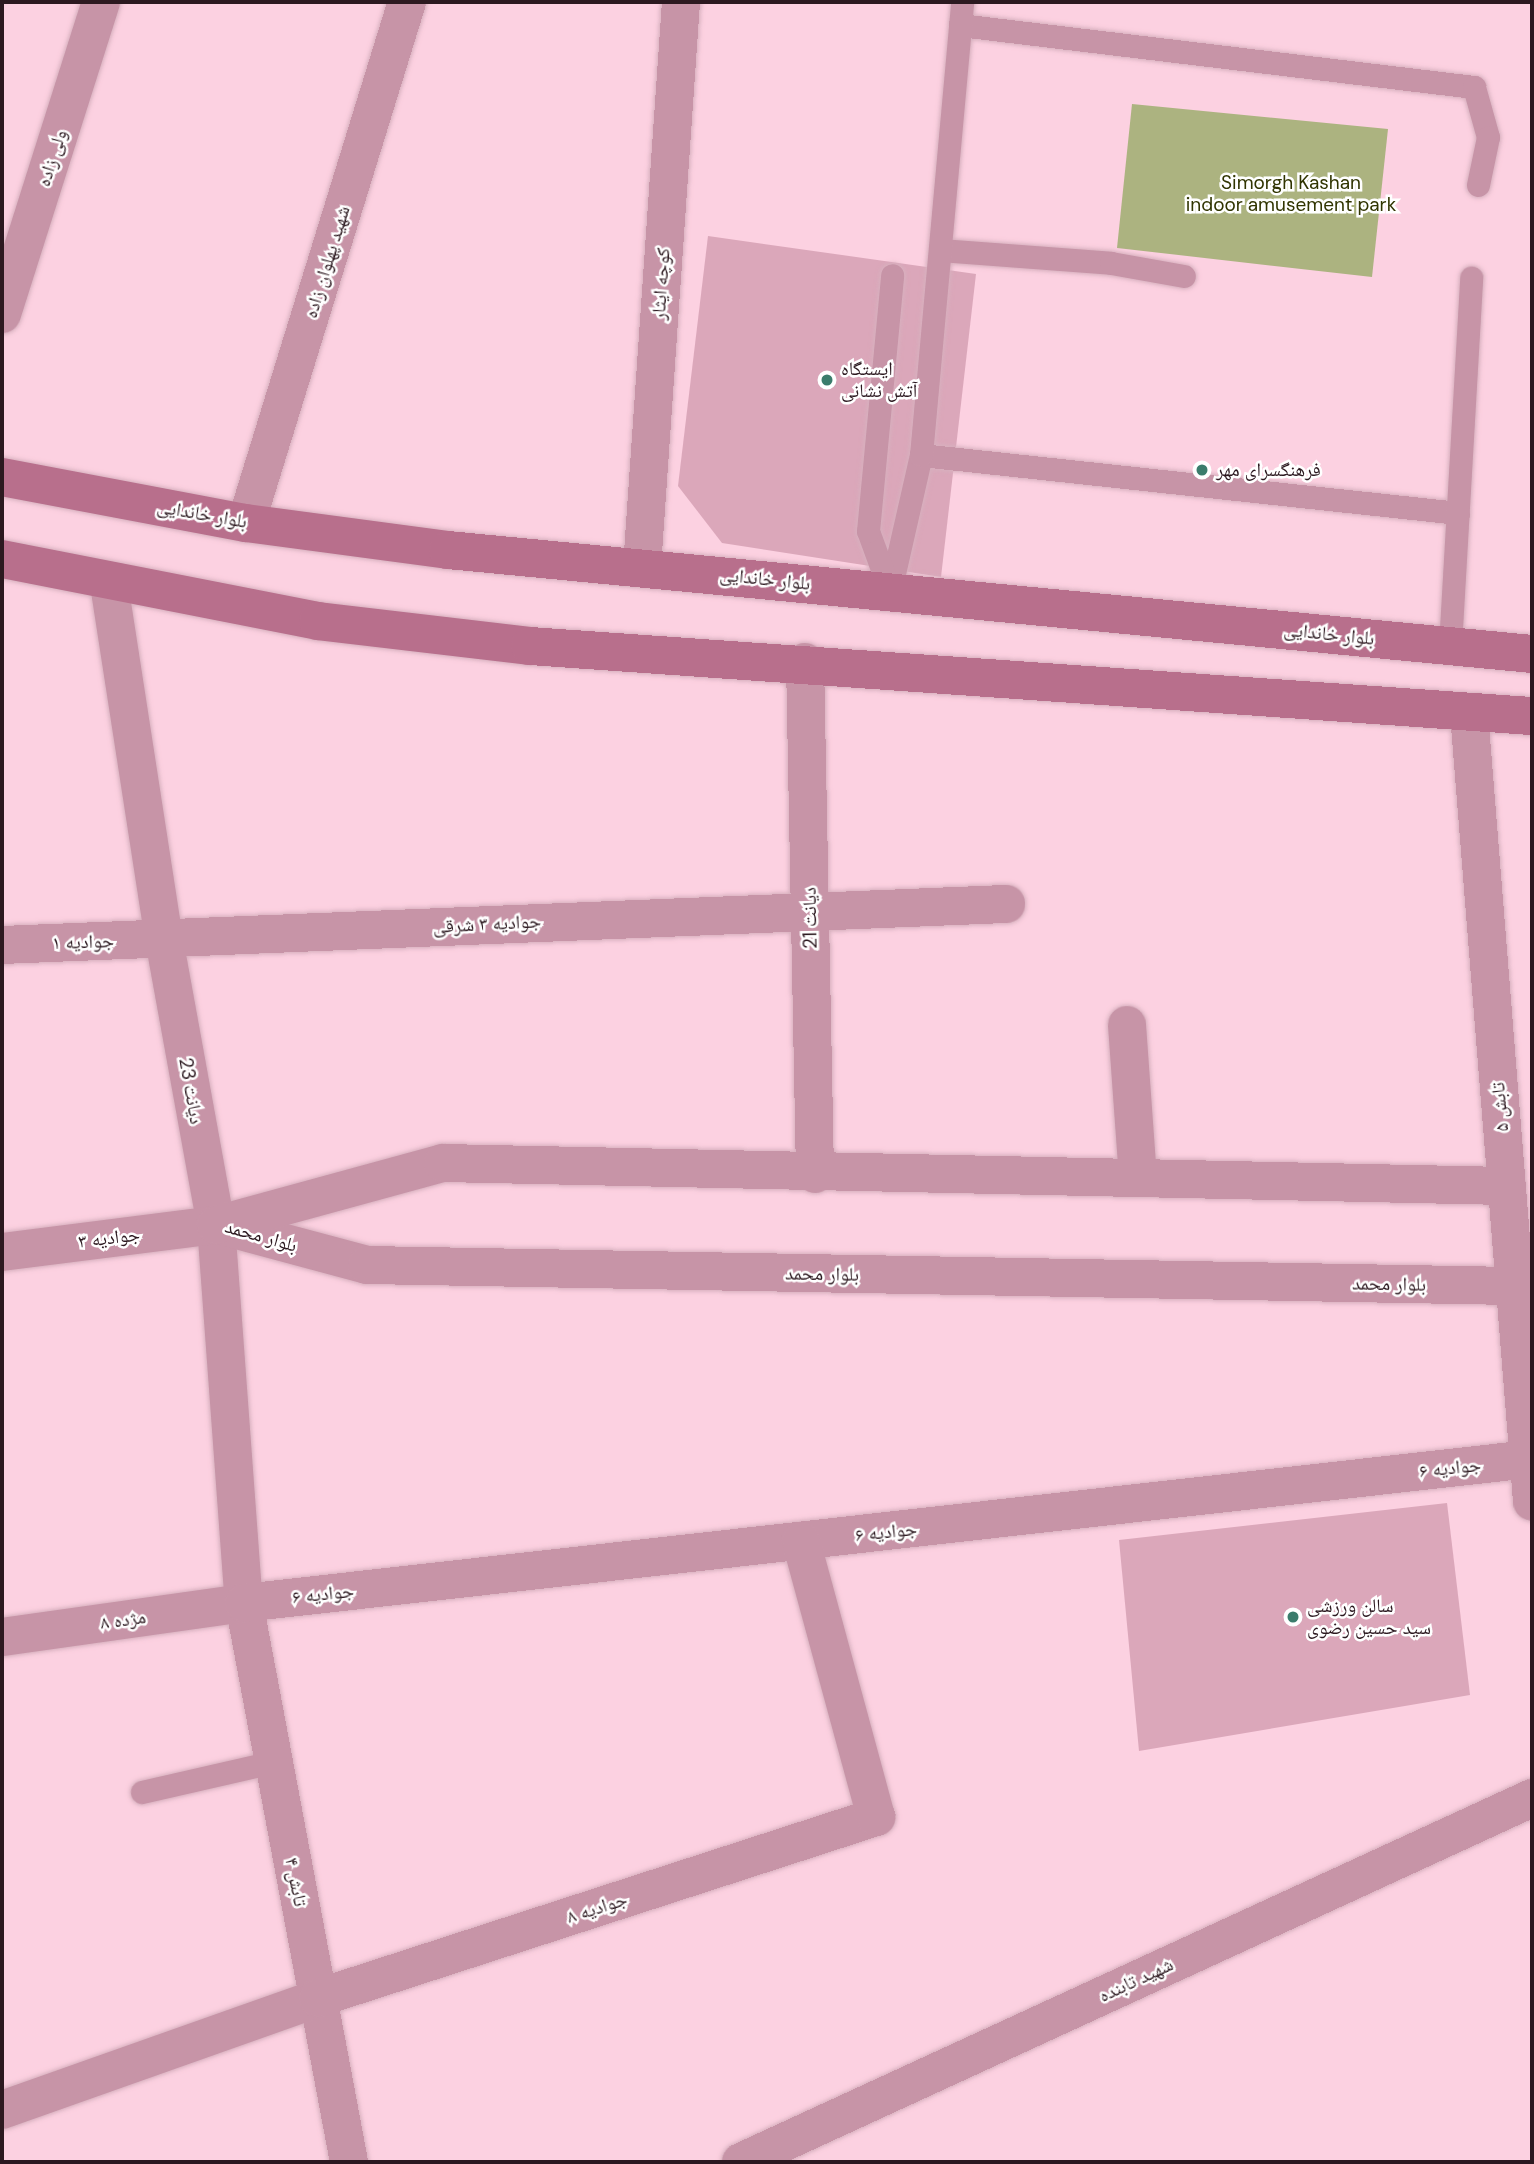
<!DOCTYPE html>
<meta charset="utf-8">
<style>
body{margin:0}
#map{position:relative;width:1534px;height:2164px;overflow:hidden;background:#fcd1e1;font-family:"DM Sans","Noto Naskh Arabic",sans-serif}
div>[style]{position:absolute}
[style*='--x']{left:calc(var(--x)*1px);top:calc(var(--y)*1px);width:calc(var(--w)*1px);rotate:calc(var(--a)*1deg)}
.green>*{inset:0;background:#acb380}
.building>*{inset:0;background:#dba7ba}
.roads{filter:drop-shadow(0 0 2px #d7b0be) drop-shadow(0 0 2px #d7b0be)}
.service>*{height:23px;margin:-11.5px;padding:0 11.5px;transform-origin:11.5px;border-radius:11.5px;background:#c794a7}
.minor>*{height:38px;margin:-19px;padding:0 19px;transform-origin:19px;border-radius:19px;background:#c794a7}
.tertiary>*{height:38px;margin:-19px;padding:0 19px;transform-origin:19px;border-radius:19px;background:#c794a7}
.secondary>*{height:38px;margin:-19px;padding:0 19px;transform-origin:19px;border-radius:19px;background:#b86f8c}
.dots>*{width:19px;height:19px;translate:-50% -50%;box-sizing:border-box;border:4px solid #fff;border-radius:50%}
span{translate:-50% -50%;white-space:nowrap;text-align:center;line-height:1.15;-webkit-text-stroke:5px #fff;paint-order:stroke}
.street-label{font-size:19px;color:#2c1920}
.park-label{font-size:19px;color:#303400}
.poi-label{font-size:19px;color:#2c1920}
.left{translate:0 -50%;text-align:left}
.frame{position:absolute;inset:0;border:4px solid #2c1920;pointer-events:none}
</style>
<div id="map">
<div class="green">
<div style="clip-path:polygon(1132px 104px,1388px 129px,1372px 277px,1117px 248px)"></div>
</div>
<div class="building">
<div style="clip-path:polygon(708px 236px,976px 274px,941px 577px,722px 543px,678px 486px)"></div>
<div style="clip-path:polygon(1447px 1503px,1470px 1695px,1139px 1751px,1119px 1540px)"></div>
</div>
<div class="roads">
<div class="service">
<div style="--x:960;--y:25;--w:518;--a:6.88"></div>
<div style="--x:1474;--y:87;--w:52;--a:74.4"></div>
<div style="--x:1488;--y:137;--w:49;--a:101.8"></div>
<div style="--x:940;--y:250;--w:171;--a:4.3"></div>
<div style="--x:1111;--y:263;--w:74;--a:10.1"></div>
<div style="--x:921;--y:455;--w:540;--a:6.16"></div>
<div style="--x:890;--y:591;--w:139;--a:-77.2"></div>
<div style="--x:921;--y:455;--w:455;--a:-84.8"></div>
<div style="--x:890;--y:591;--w:64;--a:-110.1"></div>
<div style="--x:868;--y:531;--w:257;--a:-84.6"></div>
<div style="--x:1450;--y:646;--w:369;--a:-86.7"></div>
<div style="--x:142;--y:1792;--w:134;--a:-12.9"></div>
</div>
<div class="minor">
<div style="--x:2;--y:314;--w:327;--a:-72.4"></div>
<div style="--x:246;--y:523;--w:545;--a:-72.83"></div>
<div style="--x:109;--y:584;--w:359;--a:81.2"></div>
<div style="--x:164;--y:939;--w:291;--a:79.7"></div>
<div style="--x:216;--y:1225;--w:379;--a:85.8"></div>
<div style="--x:244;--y:1603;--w:569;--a:79.36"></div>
<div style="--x:805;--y:662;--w:512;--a:88.88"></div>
<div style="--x:2;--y:945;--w:1005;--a:-2.34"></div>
<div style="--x:1127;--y:1025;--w:153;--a:85.9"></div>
<div style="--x:218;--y:1225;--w:154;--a:15"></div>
<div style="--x:367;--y:1265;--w:1148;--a:1.05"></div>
<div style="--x:2;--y:1252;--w:216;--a:-7.2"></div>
<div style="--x:216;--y:1225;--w:235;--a:-15.3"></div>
<div style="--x:443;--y:1163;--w:1064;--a:1.24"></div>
<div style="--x:2;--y:1637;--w:244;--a:-8"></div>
<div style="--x:244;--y:1603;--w:1293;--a:-6.39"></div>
<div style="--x:2;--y:2110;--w:335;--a:-19.5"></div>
<div style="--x:318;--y:1998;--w:587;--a:-17.97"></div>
<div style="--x:876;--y:1817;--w:286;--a:-105.2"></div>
</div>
<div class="tertiary">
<div style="--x:642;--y:567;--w:566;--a:-86.05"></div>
<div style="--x:1469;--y:713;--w:791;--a:85.43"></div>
<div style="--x:741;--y:2162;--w:871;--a:-24.71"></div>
</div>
<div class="secondary">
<div style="--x:2;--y:477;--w:248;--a:10.7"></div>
<div style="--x:246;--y:523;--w:204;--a:7.6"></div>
<div style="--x:448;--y:550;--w:1089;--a:5.48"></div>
<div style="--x:2;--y:559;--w:322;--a:11.1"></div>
<div style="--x:318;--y:621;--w:213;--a:6.7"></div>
<div style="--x:530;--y:646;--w:1004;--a:4"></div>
</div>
</div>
<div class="dots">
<div style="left:827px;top:380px;background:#3b7c6c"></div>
<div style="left:1202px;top:470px;background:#3b7c6c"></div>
<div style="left:1293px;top:1617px;background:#3b7c6c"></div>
</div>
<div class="street-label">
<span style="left:52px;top:158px;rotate:-72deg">ولی زاده</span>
<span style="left:327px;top:262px;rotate:-73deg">شهید پهلوان زاده</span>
<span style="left:661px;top:284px;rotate:-86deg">کوچه ایثار</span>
<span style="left:202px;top:514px;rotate:10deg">بلوار خاندایی</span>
<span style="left:765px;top:579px;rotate:6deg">بلوار خاندایی</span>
<span style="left:1329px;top:634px;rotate:6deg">بلوار خاندایی</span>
<span style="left:810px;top:918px;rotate:-91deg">دیانت 21</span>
<span style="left:487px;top:924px;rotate:-3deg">جوادیه ۳ شرقی</span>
<span style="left:83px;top:942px;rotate:-2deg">جوادیه ۱</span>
<span style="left:191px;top:1091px;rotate:80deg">دیانت 23</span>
<span style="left:1500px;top:1107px;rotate:-95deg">تابش ۵</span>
<span style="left:261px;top:1236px;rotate:16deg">بلوار محمد</span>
<span style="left:109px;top:1238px;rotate:-7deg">جوادیه ۳</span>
<span style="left:822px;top:1274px;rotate:1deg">بلوار محمد</span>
<span style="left:1389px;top:1284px;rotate:1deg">بلوار محمد</span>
<span style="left:1450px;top:1468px;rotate:-6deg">جوادیه ۶</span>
<span style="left:886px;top:1532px;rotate:-6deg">جوادیه ۶</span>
<span style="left:323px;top:1594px;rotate:-6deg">جوادیه ۶</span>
<span style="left:123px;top:1620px;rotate:-8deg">مژده ۸</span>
<span style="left:296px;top:1882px;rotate:79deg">تابش ۴</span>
<span style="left:597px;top:1908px;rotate:-18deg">جوادیه ۸</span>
<span style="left:1136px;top:1980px;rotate:-25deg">شهید تابنده</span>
</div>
<div class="park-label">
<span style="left:1291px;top:194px">Simorgh Kashan<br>indoor amusement park</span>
</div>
<div class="poi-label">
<span class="left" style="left:841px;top:380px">ایستگاه<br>آتش نشانی</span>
<span class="left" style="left:1216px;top:470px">فرهنگسرای مهر</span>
<span class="left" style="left:1307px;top:1617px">سالن ورزشی<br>سید حسین رضوی</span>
</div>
<div class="frame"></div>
</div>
